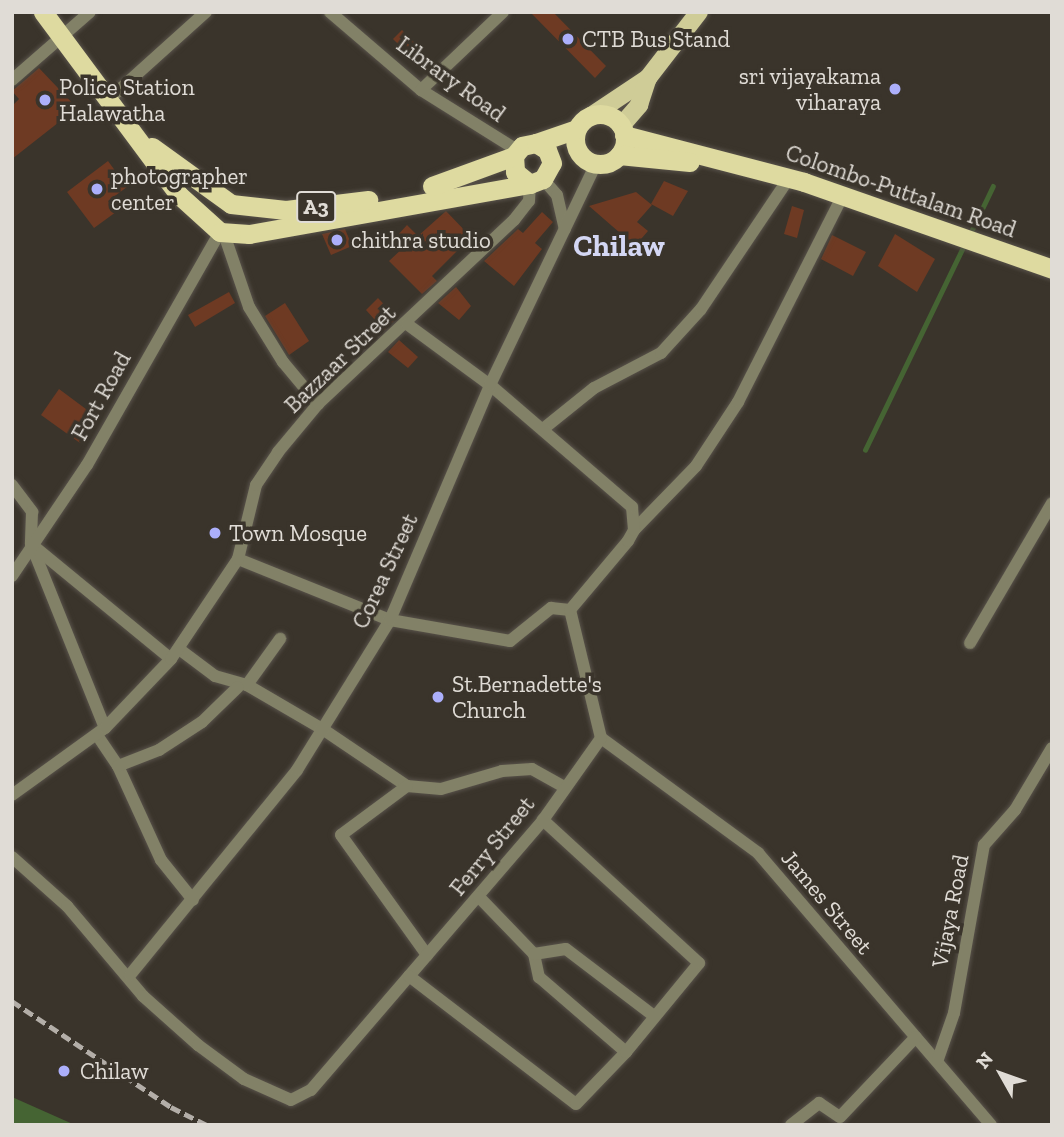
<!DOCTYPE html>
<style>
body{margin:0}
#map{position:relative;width:1064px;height:1137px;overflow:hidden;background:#3a342b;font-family:"Zilla Slab",serif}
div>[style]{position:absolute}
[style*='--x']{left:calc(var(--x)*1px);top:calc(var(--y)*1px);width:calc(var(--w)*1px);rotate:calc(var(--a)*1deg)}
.water>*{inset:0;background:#456433}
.stream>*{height:4.5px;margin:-2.25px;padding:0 2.25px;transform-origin:2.25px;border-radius:2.25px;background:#456433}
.building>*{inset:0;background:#6e3a23}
.roads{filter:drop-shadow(0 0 2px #58524a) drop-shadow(0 0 2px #58524a)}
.minor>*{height:12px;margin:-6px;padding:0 6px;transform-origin:6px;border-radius:6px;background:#828167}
.primary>*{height:18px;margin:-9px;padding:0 9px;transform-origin:9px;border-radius:9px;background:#cfcc97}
.trunk>*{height:19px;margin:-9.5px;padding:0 9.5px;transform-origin:9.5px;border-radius:9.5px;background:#dedaa0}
.trunk>.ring{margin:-9.5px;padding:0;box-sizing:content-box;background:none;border:19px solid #dedaa0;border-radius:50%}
.rail>*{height:4.5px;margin-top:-2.25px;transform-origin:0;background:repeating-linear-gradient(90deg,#b3aea8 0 10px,transparent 0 15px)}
.dots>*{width:19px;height:19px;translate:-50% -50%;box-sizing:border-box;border:4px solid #3a342b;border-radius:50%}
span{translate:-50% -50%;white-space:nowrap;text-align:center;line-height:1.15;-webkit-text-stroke:7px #3a342b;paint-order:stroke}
.shield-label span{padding:2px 5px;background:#3a342b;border:2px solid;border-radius:5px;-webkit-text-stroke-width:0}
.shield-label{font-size:21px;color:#e0dcd6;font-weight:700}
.poi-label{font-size:23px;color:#e0dcd6}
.left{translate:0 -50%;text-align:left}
.right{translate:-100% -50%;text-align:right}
.street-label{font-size:23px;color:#e0dcd6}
.district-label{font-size:30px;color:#d4d7f4;font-weight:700}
.frame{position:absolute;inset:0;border:14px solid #e0dcd6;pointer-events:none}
.north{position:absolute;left:966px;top:1039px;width:70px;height:70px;-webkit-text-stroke:5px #3a342b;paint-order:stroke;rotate:310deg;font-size:19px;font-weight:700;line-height:28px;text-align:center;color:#e0dcd6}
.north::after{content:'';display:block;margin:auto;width:24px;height:32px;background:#e0dcd6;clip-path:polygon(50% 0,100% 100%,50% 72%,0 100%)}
</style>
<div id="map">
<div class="water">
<div style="clip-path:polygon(12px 1097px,75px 1125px,12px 1125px)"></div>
</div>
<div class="stream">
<div style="--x:969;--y:236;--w:55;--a:-64.4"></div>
<div style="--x:865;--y:450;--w:230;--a:-64.2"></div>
</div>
<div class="building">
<div style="clip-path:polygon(530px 12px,553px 12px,606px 66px,595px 78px)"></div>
<div style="clip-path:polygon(402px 30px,416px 44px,407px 53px,393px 39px)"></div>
<div style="clip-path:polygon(39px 68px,77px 108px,12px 159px,12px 106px,19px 99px,12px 91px)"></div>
<div style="clip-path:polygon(108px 161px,127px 187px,108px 201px,116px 212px,94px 228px,67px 192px)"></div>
<div style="clip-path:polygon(664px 181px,688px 191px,673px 216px,651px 204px)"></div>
<div style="clip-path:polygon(636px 192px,652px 205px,637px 222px,648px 231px,635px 246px,589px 206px)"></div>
<div style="clip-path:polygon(792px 206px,804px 210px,797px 238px,784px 234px)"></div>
<div style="clip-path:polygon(446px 211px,471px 237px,432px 276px,437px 281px,422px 294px,389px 261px,405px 246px,396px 237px,407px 225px,418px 236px)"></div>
<div style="clip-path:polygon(542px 212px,553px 222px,535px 243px,542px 249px,514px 286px,484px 261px,518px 229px,523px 233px)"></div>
<div style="clip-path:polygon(345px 229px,352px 246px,331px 255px,322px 234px)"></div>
<div style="clip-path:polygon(895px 234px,935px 259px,917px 292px,878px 266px)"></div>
<div style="clip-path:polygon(832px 235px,866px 252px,853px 276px,821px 259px)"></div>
<div style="clip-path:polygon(456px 287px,471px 306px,459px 320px,438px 303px)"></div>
<div style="clip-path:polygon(229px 292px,235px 303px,195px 327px,188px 315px)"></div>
<div style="clip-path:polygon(378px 298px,397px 318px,384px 330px,366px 310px)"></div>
<div style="clip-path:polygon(285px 303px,309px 341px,289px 355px,265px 316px)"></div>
<div style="clip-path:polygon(399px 340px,418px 357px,408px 368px,388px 352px)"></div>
<div style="clip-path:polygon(59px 389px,98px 418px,80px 443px,41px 415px)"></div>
</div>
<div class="roads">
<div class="minor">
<div style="--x:330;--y:12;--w:120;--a:40.6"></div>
<div style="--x:421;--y:90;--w:113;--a:32"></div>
<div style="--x:12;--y:80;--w:103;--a:-41.1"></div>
<div style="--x:421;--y:90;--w:113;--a:-43.6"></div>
<div style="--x:107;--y:101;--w:133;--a:-42"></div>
<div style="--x:543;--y:179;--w:21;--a:49"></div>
<div style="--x:557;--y:195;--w:35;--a:77"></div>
<div style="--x:224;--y:234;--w:77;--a:71.1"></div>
<div style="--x:249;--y:307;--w:65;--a:58.3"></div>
<div style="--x:283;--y:362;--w:55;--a:50.2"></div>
<div style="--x:543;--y:429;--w:65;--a:-38.8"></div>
<div style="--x:594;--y:388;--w:76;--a:-27.6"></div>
<div style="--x:661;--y:353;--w:59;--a:-47.7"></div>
<div style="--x:701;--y:309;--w:158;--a:-56.1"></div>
<div style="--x:12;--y:485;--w:34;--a:53"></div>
<div style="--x:32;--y:512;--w:32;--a:92"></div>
<div style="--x:31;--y:544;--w:198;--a:68.1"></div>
<div style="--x:634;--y:530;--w:89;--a:-45.9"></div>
<div style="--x:696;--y:466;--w:77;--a:-56.7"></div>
<div style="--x:738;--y:402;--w:232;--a:-63.1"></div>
<div style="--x:31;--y:544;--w:181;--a:39.4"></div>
<div style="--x:238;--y:559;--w:164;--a:21.9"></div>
<div style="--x:390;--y:620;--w:122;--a:9.9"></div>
<div style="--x:510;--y:641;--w:53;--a:-38.8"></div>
<div style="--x:551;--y:608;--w:19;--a:6"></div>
<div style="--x:12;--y:576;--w:134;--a:-56"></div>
<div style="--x:87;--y:465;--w:268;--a:-60.3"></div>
<div style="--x:970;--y:643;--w:162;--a:-59.6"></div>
<div style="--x:179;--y:649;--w:45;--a:36.9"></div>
<div style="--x:215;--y:676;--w:33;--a:16"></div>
<div style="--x:247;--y:685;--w:89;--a:30.3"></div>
<div style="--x:324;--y:730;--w:100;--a:34"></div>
<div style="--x:407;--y:786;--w:34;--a:5"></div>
<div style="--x:441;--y:789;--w:64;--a:-16.4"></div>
<div style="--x:502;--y:771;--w:30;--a:-4"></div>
<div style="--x:532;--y:769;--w:38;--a:29"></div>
<div style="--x:247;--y:685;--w:57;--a:-54.3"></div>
<div style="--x:97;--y:735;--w:37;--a:56"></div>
<div style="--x:118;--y:766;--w:103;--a:65.4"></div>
<div style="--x:161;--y:860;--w:51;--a:51.3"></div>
<div style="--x:601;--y:738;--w:195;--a:36.2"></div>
<div style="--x:758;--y:853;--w:358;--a:49.4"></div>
<div style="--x:118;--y:766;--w:44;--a:-21.3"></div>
<div style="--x:159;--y:750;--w:51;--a:-33.1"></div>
<div style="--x:202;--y:722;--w:50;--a:-44.2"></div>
<div style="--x:407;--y:786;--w:82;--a:143.4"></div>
<div style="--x:341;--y:835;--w:148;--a:54.4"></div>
<div style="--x:12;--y:795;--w:115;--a:-35.8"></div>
<div style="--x:105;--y:728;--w:95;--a:-46.3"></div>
<div style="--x:171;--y:659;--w:120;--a:-56.2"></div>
<div style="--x:238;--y:559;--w:76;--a:-76.3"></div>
<div style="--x:256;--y:485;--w:40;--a:-56"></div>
<div style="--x:278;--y:452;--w:62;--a:-50.2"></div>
<div style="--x:318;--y:404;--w:269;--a:-43.2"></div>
<div style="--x:514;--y:220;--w:24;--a:-52"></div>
<div style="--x:529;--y:201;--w:17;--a:-87"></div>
<div style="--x:12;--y:857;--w:74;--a:41.7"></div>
<div style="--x:67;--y:906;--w:118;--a:49.8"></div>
<div style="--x:143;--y:996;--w:74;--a:41.7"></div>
<div style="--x:198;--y:1045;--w:57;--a:36.5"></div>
<div style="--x:244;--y:1079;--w:51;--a:24.1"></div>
<div style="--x:291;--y:1100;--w:22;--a:-27"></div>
<div style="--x:311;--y:1090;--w:356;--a:-49.3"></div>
<div style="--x:543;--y:820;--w:100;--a:-54.7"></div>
<div style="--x:601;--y:738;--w:132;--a:-103.6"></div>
<div style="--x:570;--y:610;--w:90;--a:-50"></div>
<div style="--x:628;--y:541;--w:13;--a:-61"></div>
<div style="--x:634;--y:530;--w:23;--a:-95"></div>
<div style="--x:632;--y:507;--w:187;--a:-139.3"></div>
<div style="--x:490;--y:385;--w:103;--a:-143.7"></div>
<div style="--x:479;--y:897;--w:79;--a:46"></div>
<div style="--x:534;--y:954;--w:24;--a:78"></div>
<div style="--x:539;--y:977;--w:115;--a:40.8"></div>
<div style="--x:534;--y:954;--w:32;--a:-9"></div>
<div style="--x:566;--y:949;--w:111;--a:37.3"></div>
<div style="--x:130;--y:975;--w:264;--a:-50.8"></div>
<div style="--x:297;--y:770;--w:176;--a:-58.2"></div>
<div style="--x:390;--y:620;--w:255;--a:-66.9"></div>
<div style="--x:490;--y:385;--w:245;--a:-64.4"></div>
<div style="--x:409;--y:976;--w:210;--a:37.5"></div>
<div style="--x:576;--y:1104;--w:72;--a:-46.1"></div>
<div style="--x:626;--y:1052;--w:115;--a:-50.6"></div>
<div style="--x:699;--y:963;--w:212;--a:-137.5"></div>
<div style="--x:938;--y:1059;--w:49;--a:-70.8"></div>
<div style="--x:954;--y:1013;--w:171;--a:-79.9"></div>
<div style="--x:984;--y:845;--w:47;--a:-48.5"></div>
<div style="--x:1015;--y:810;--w:72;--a:-59.2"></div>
<div style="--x:791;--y:1125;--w:36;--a:-38"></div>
<div style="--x:819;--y:1103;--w:25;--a:34"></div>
<div style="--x:840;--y:1117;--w:110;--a:-46.5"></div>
</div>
<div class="primary">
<div style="--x:591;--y:116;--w:69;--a:-33.7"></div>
<div style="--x:648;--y:78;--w:83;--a:-52.3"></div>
<div style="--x:621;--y:126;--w:28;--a:-49"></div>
<div style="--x:639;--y:105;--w:28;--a:-72"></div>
</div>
<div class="trunk">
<div style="--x:43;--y:12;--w:228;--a:53.4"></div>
<div style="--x:179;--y:195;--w:55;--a:42.1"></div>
<div style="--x:220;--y:232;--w:29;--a:4"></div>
<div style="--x:249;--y:234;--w:285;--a:-10.1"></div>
<div style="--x:530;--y:184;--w:14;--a:-21"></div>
<div style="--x:543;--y:179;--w:18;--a:-61"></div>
<div style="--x:552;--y:163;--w:14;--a:-111"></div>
<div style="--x:547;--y:150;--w:13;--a:-148"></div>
<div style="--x:536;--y:143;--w:14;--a:168"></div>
<div style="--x:522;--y:146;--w:13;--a:129"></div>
<div style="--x:514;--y:156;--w:16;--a:86"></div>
<div style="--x:515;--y:172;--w:19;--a:39"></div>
<div class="ring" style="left:575px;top:114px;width:31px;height:31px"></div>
<div style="--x:624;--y:135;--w:186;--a:14.6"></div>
<div style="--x:804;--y:182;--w:263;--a:19.3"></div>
<div style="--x:536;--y:143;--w:43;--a:-18.9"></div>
<div style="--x:152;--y:147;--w:97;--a:35.8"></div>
<div style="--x:231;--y:204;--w:55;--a:6.2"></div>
<div style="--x:286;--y:210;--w:83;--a:-7"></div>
<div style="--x:619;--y:155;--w:71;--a:5.6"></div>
<div style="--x:432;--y:186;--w:87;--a:-20.1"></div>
</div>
</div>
<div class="rail">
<div style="--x:12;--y:1001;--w:191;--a:33.7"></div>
<div style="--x:171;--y:1107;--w:40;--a:26.6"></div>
</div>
<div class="dots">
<div style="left:568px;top:39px;background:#acaffb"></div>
<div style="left:895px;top:89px;background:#acaffb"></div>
<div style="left:45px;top:100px;background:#acaffb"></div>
<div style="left:97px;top:189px;background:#acaffb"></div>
<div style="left:337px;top:240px;background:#acaffb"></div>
<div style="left:215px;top:533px;background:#acaffb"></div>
<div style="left:438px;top:697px;background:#acaffb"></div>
<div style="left:64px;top:1071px;background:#acaffb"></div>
</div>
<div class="shield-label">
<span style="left:316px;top:207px">A3</span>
</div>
<div class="poi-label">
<span class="left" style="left:582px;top:39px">CTB Bus Stand</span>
<span class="right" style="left:881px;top:89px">sri vijayakama<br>viharaya</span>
<span class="left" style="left:59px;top:100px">Police Station<br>Halawatha</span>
<span class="left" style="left:111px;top:189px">photographer<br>center</span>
<span class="left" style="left:351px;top:240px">chithra studio</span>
<span class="left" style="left:229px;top:533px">Town Mosque</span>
<span class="left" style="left:452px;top:697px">St.Bernadette's<br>Church</span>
<span class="left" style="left:80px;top:1071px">Chilaw</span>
</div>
<div class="street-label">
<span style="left:451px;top:79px;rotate:36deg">Library Road</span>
<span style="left:901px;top:191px;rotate:19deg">Colombo-Puttalam Road</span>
<span style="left:340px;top:359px;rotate:-44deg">Bazzaar Street</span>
<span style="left:101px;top:396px;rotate:-61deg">Fort Road</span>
<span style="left:385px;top:571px;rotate:-65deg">Corea Street</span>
<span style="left:492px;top:846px;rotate:-51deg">Ferry Street</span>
<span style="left:827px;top:902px;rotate:50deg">James Street</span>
<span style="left:950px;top:911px;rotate:-79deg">Vijaya Road</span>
</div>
<div class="district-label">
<span style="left:619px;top:246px">Chilaw</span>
</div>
<div class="frame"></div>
<div class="north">N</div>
</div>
